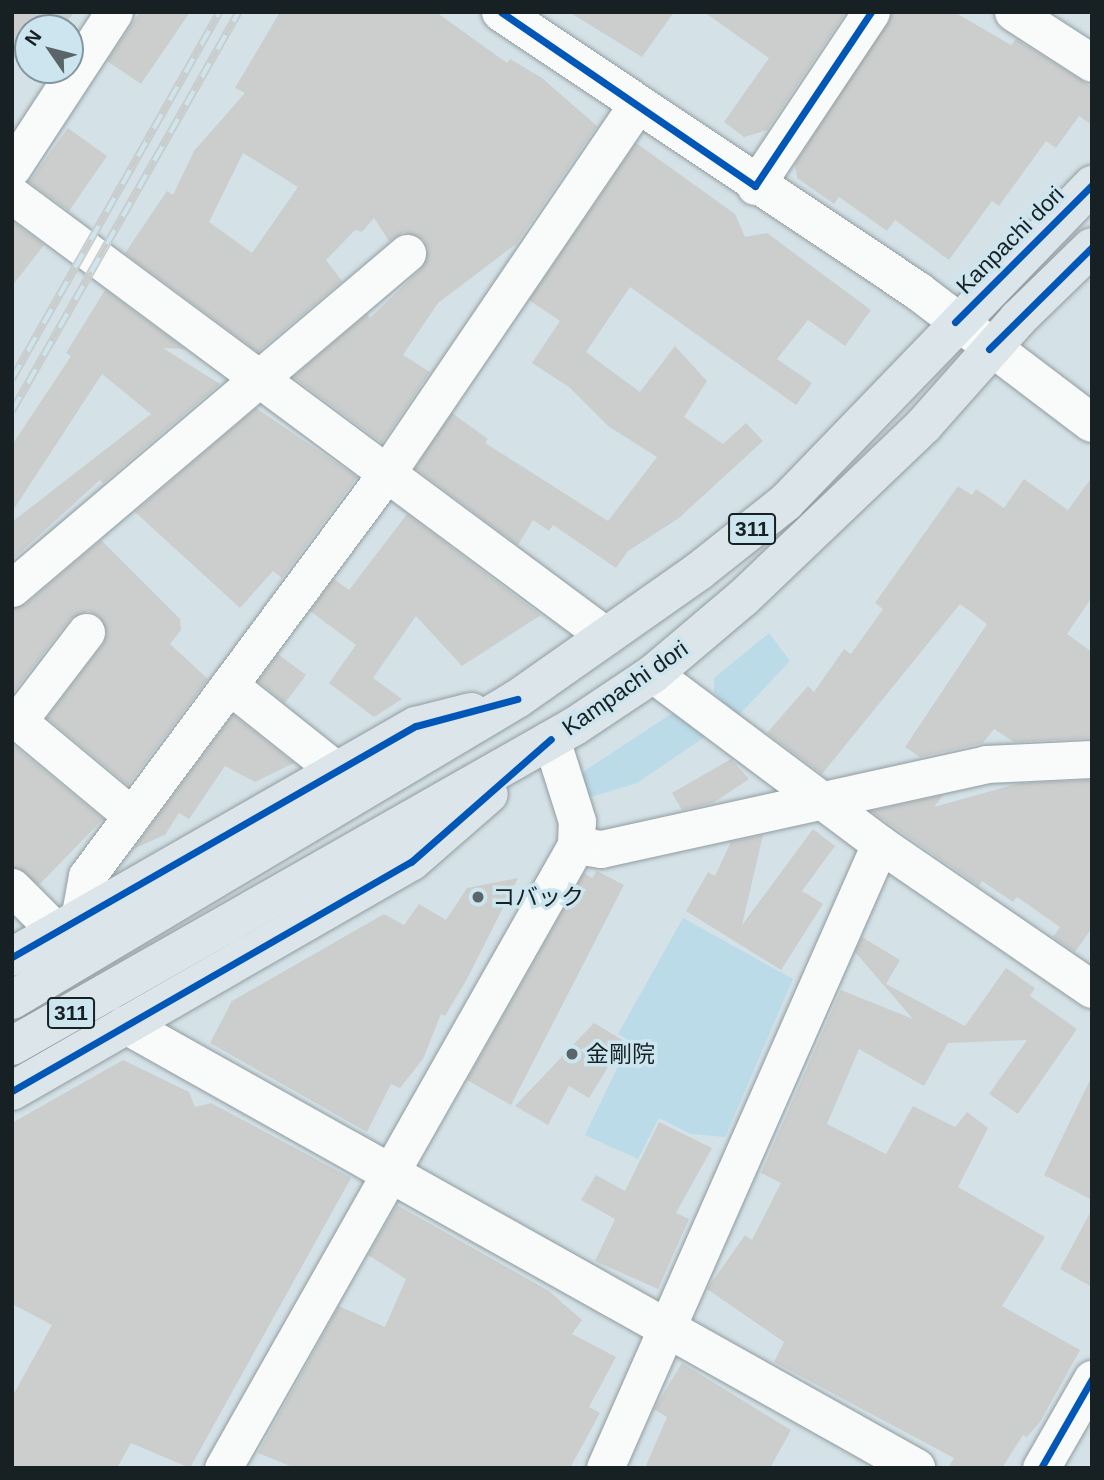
<!DOCTYPE html>
<meta charset="utf-8">
<style>
body{margin:0}
#map{position:relative;width:1104px;height:1480px;overflow:hidden;background:#d4e2e7;font-family:Helvetica,"Noto Sans JP",sans-serif}
div>[style]{position:absolute}
[style*='--x']{left:calc(var(--x)*1px);top:calc(var(--y)*1px);width:calc(var(--w)*1px);rotate:calc(var(--a)*1deg)}
.green>*{inset:0;background:#bbdbe8}
.building>*{inset:0;background:#cbcecd}
.roads{filter:drop-shadow(0 0 2px #929ca0) drop-shadow(0 0 2px #929ca0)}
.street>*{height:37px;margin:-18.5px;padding:0 18.5px;transform-origin:18.5px;border-radius:18.5px;background:#f9fbfb}
.secondary>*{height:38px;margin:-19px;padding:0 19px;transform-origin:19px;border-radius:19px;background:#f9fbfb}
.primary>*{height:38px;margin:-19px;padding:0 19px;transform-origin:19px;border-radius:19px;background:#dce5e9}
.rail>*{height:8px;margin-top:-4px;transform-origin:0;background:repeating-linear-gradient(90deg,#cce5ef 0 16px,#c9cdce 0 32px);box-sizing:border-box;border-block:2px solid #c9cdce}
.cycleway>*{height:7px;margin:-3.5px;padding:0 3.5px;transform-origin:3.5px;border-radius:3.5px;background:#0057b8}
.dots>*{width:19px;height:19px;translate:-50% -50%;box-sizing:border-box;border:4px solid #cce5ef;border-radius:50%}
span{translate:-50% -50%;white-space:nowrap;text-align:center;line-height:1.15;-webkit-text-stroke:7px #cce5ef;paint-order:stroke}
.shield-label span{padding:2px 5px;background:#cce5ef;border:2px solid;border-radius:5px;-webkit-text-stroke-width:0}
.shield-label{font-size:21px;color:#172124;font-weight:700}
.street-label{font-size:23px;color:#172124}
.poi-label{font-size:23px;color:#172124}
.left{translate:0 -50%;text-align:left}
.frame{position:absolute;inset:0;border:14px solid #172124;pointer-events:none}
.north{position:absolute;left:14px;top:14px;width:70px;height:70px;box-sizing:border-box;background:#cce5ef;border:2px solid #84979e;border-radius:50%;rotate:305deg;font-size:19px;font-weight:700;line-height:28px;text-align:center;color:#172124}
.north::after{content:'';display:block;margin:auto;width:24px;height:32px;background:#596568;clip-path:polygon(50% 0,100% 100%,50% 72%,0 100%)}
</style>
<div id="map">
<div class="green">
<div style="clip-path:polygon(769px 633px,790px 661px,738px 716px,714px 693px,714px 678px)"></div>
<div style="clip-path:polygon(677px 710px,709px 734px,637px 783px,591px 797px,584px 791px,581px 776px,586px 770px)"></div>
<div style="clip-path:polygon(683px 918px,793px 979px,725px 1137px,691px 1134px,659px 1118px,638px 1159px,585px 1135px,630px 1041px,618px 1034px)"></div>
</div>
<div class="building">
<div style="clip-path:polygon(12px 12px,74px 12px,63px 28px,28px 28px,28px 68px,12px 57px)"></div>
<div style="clip-path:polygon(140px 12px,190px 12px,141px 84px,107px 61px)"></div>
<div style="clip-path:polygon(evenodd,280px 12px,436px 12px,507px 63px,510px 59px,542px 78px,597px 126px,516px 244px,438px 303px,403px 355px,430px 372px,382px 443px,293px 377px,367px 314px,370px 318px,421px 269px,428px 250px,423px 239px,404px 232px,389px 241px,374px 218px,362px 232px,355px 230px,326px 260px,342px 281px,258px 352px,125px 253px,167px 191px,173px 195px,194px 151px,245px 93px,235px 88px,280px 12px,243px 153px,298px 187px,252px 253px,209px 222px,243px 153px)"></div>
<div style="clip-path:polygon(569px 12px,674px 12px,642px 57px)"></div>
<div style="clip-path:polygon(704px 12px,846px 12px,767px 130px,744px 137px,724px 122px,769px 58px)"></div>
<div style="clip-path:polygon(892px 12px,954px 12px,1011px 45px,1016px 39px,1092px 87px,1092px 125px,1079px 116px,1056px 148px,1046px 141px,999px 206px,992px 201px,949px 260px,895px 220px,887px 231px,839px 197px,834px 204px,797px 178px,795px 164px)"></div>
<div style="clip-path:polygon(68px 128px,107px 156px,69px 211px,29px 182px)"></div>
<div style="clip-path:polygon(636px 143px,735px 214px,745px 237px,767px 233px,871px 310px,845px 346px,808px 320px,777px 359px,812px 383px,796px 405px,630px 287px,586px 352px,640px 392px,675px 346px,707px 381px,684px 417px,723px 444px,746px 423px,763px 441px,679px 518px,628px 551px,616px 568px,553px 525px,549px 531px,533px 520px,518px 545px,415px 468px,452px 413px,488px 439px,485px 443px,608px 521px,657px 457px,608px 426px,569px 387px,532px 363px,560px 321px,529px 300px)"></div>
<div style="clip-path:polygon(12px 221px,44px 245px,12px 286px)"></div>
<div style="clip-path:polygon(105px 290px,185px 349px,163px 348px,220px 384px,103px 483px,100px 480px,12px 560px,12px 522px,151px 414px,102px 374px,12px 512px,12px 445px,71px 356px,66px 353px)"></div>
<div style="clip-path:polygon(256px 408px,357px 477px,282px 578px,273px 571px,240px 608px,135px 512px)"></div>
<div style="clip-path:polygon(1092px 477px,1092px 597px,1067px 634px,1092px 652px,1092px 738px,1014px 742px,994px 729px,983px 743px,920px 757px,905px 747px,987px 624px,960px 604px,822px 774px,767px 733px,808px 686px,814px 692px,844px 649px,851px 654px,883px 609px,875px 603px,958px 486px,972px 495px,976px 489px,1004px 508px,1024px 479px,1068px 510px)"></div>
<div style="clip-path:polygon(407px 514px,541px 615px,462px 666px,416px 616px,373px 678px,402px 699px,374px 717px,329px 683px,356px 645px,310px 611px,334px 579px,349px 590px)"></div>
<div style="clip-path:polygon(101px 540px,180px 619px,181px 630px,170px 644px,208px 679px,128px 785px,47px 718px,103px 644px,107px 634px,99px 616px,88px 611px,70px 619px,12px 694px,12px 608px,26px 604px)"></div>
<div style="clip-path:polygon(278px 654px,306px 675px,285px 703px,258px 681px)"></div>
<div style="clip-path:polygon(233px 715px,294px 763px,255px 782px,225px 766px,189px 819px,179px 813px,165px 835px,133px 849px)"></div>
<div style="clip-path:polygon(12px 744px,103px 819px,39px 885px,12px 867px)"></div>
<div style="clip-path:polygon(731px 759px,749px 779px,713px 803px,682px 810px,672px 793px)"></div>
<div style="clip-path:polygon(1092px 780px,1092px 928px,1075px 952px,1053px 937px,1060px 927px,1017px 897px,1013px 902px,982px 881px,979px 886px,871px 811px,943px 795px,934px 807px,1020px 783px)"></div>
<div style="clip-path:polygon(813px 829px,835px 846px,802px 891px,823px 904px,781px 970px,686px 911px,708px 872px,715px 876px,731px 842px,763px 835px,742px 925px)"></div>
<div style="clip-path:polygon(597px 871px,624px 885px,511px 1105px,467px 1080px,584px 873px,592px 878px)"></div>
<div style="clip-path:polygon(518px 878px,467px 979px,445px 1016px,441px 1014px,423px 1059px,400px 1088px,391px 1084px,367px 1132px,210px 1043px,232px 1001px,384px 914px,404px 925px,419px 904px,446px 920px,467px 888px)"></div>
<div style="clip-path:polygon(862px 937px,900px 960px,886px 984px,965px 1026px,1006px 968px,1035px 988px,1030px 996px,1077px 1029px,1018px 1114px,989px 1094px,1027px 1040px,948px 1043px,924px 1086px,859px 1049px,827px 1124px,886px 1154px,913px 1106px,955px 1127px,967px 1112px,988px 1128px,958px 1187px,1045px 1237px,1002px 1306px,1080px 1350px,1040px 1422px,1027px 1437px,1023px 1435px,1002px 1468px,948px 1468px,954px 1458px,774px 1362px,784px 1342px,707px 1289px,745px 1235px,752px 1240px,781px 1183px,761px 1173px,841px 990px,913px 1019px,855px 952px)"></div>
<div style="clip-path:polygon(594px 1023px,624px 1041px,589px 1098px,569px 1086px,548px 1125px,515px 1106px)"></div>
<div style="clip-path:polygon(123px 1060px,189px 1092px,195px 1107px,211px 1103px,351px 1178px,190px 1468px,131px 1443px,117px 1468px,12px 1468px,12px 1397px,52px 1325px,12px 1304px,12px 1123px)"></div>
<div style="clip-path:polygon(1092px 1076px,1092px 1200px,1044px 1175px)"></div>
<div style="clip-path:polygon(659px 1122px,712px 1148px,676px 1213px,689px 1219px,658px 1289px,595px 1261px,615px 1219px,581px 1200px,596px 1175px,625px 1191px)"></div>
<div style="clip-path:polygon(397px 1205px,549px 1291px,582px 1320px,572px 1334px,616px 1357px,589px 1407px,600px 1413px,570px 1468px,295px 1468px,258px 1453px,339px 1306px,385px 1327px,406px 1279px,368px 1255px)"></div>
<div style="clip-path:polygon(1092px 1209px,1092px 1287px,1060px 1269px)"></div>
<div style="clip-path:polygon(682px 1363px,791px 1430px,770px 1468px,645px 1468px,667px 1417px,654px 1409px)"></div>
</div>
<div class="roads">
<div class="street">
<div style="--x:1013;--y:12;--w:94;--a:32.8"></div>
<div style="--x:12;--y:168;--w:186;--a:-56.8"></div>
<div style="--x:755;--y:186;--w:209;--a:-56.3"></div>
<div style="--x:12;--y:195;--w:740;--a:36.59"></div>
<div style="--x:12;--y:588;--w:518;--a:-40.3"></div>
<div style="--x:86;--y:632;--w:112;--a:127.4"></div>
<div style="--x:18;--y:721;--w:148;--a:39.8"></div>
<div style="--x:653;--y:674;--w:284;--a:36.8"></div>
<div style="--x:880;--y:844;--w:257;--a:34.4"></div>
<div style="--x:229;--y:685;--w:137;--a:38.5"></div>
<div style="--x:576;--y:845;--w:25;--a:9"></div>
<div style="--x:601;--y:849;--w:394;--a:-12.4"></div>
<div style="--x:986;--y:764;--w:106;--a:-2.7"></div>
<div style="--x:12;--y:887;--w:64;--a:45"></div>
<div style="--x:79;--y:919;--w:44;--a:-79.5"></div>
<div style="--x:87;--y:876;--w:501;--a:-53.36"></div>
<div style="--x:386;--y:474;--w:447;--a:-55.8"></div>
<div style="--x:223;--y:1468;--w:716;--a:-60.46"></div>
<div style="--x:576;--y:845;--w:24;--a:-88"></div>
<div style="--x:577;--y:821;--w:86;--a:-107.6"></div>
<div style="--x:605;--y:1468;--w:682;--a:-66.22"></div>
<div style="--x:1041;--y:1468;--w:103;--a:-60.2"></div>
</div>
<div class="secondary">
<div style="--x:501;--y:12;--w:502;--a:33.79"></div>
<div style="--x:918;--y:291;--w:218;--a:37.2"></div>
<div style="--x:126;--y:1025;--w:906;--a:29.28"></div>
</div>
<div class="primary">
<div style="--x:12;--y:957;--w:465;--a:-29.8"></div>
<div style="--x:416;--y:726;--w:57;--a:-14.3"></div>
<div style="--x:12;--y:1000;--w:588;--a:-30.8"></div>
<div style="--x:517;--y:699;--w:223;--a:-35.1"></div>
<div style="--x:699;--y:571;--w:111;--a:-38.4"></div>
<div style="--x:786;--y:502;--w:441;--a:-46"></div>
<div style="--x:12;--y:1046;--w:648;--a:-29.61"></div>
<div style="--x:575;--y:726;--w:94;--a:-33.7"></div>
<div style="--x:653;--y:674;--w:118;--a:-40.2"></div>
<div style="--x:743;--y:598;--w:250;--a:-43.7"></div>
<div style="--x:924;--y:425;--w:142;--a:-48.4"></div>
<div style="--x:1018;--y:319;--w:103;--a:-44.2"></div>
<div style="--x:12;--y:1091;--w:460;--a:-29.9"></div>
<div style="--x:411;--y:862;--w:103;--a:-41.1"></div>
</div>
</div>
<div class="rail">
<div style="--x:12;--y:379;--w:422;--a:-60.5"></div>
<div style="--x:12;--y:411;--w:459;--a:-60.4"></div>
</div>
<div class="cycleway">
<div style="--x:501;--y:12;--w:308;--a:34.4"></div>
<div style="--x:755;--y:186;--w:209;--a:-56.3"></div>
<div style="--x:955;--y:322;--w:194;--a:-45"></div>
<div style="--x:989;--y:349;--w:145;--a:-44.7"></div>
<div style="--x:12;--y:957;--w:465;--a:-29.8"></div>
<div style="--x:416;--y:726;--w:105;--a:-15"></div>
<div style="--x:12;--y:1091;--w:460;--a:-29.9"></div>
<div style="--x:411;--y:862;--w:186;--a:-41.3"></div>
<div style="--x:1041;--y:1468;--w:103;--a:-60.2"></div>
</div>
<div class="dots">
<div style="left:478px;top:897px;background:#596568"></div>
<div style="left:572px;top:1054px;background:#596568"></div>
</div>
<div class="shield-label">
<span style="left:752px;top:529px">311</span>
<span style="left:71px;top:1013px">311</span>
</div>
<div class="street-label">
<span style="left:1010px;top:240px;rotate:-45deg">Kanpachi dori</span>
<span style="left:625px;top:688px;rotate:-35deg">Kampachi dori</span>
</div>
<div class="poi-label">
<span class="left" style="left:492px;top:897px">コバック</span>
<span class="left" style="left:586px;top:1054px">金剛院</span>
</div>
<div class="frame"></div>
<div class="north">N</div>
</div>
